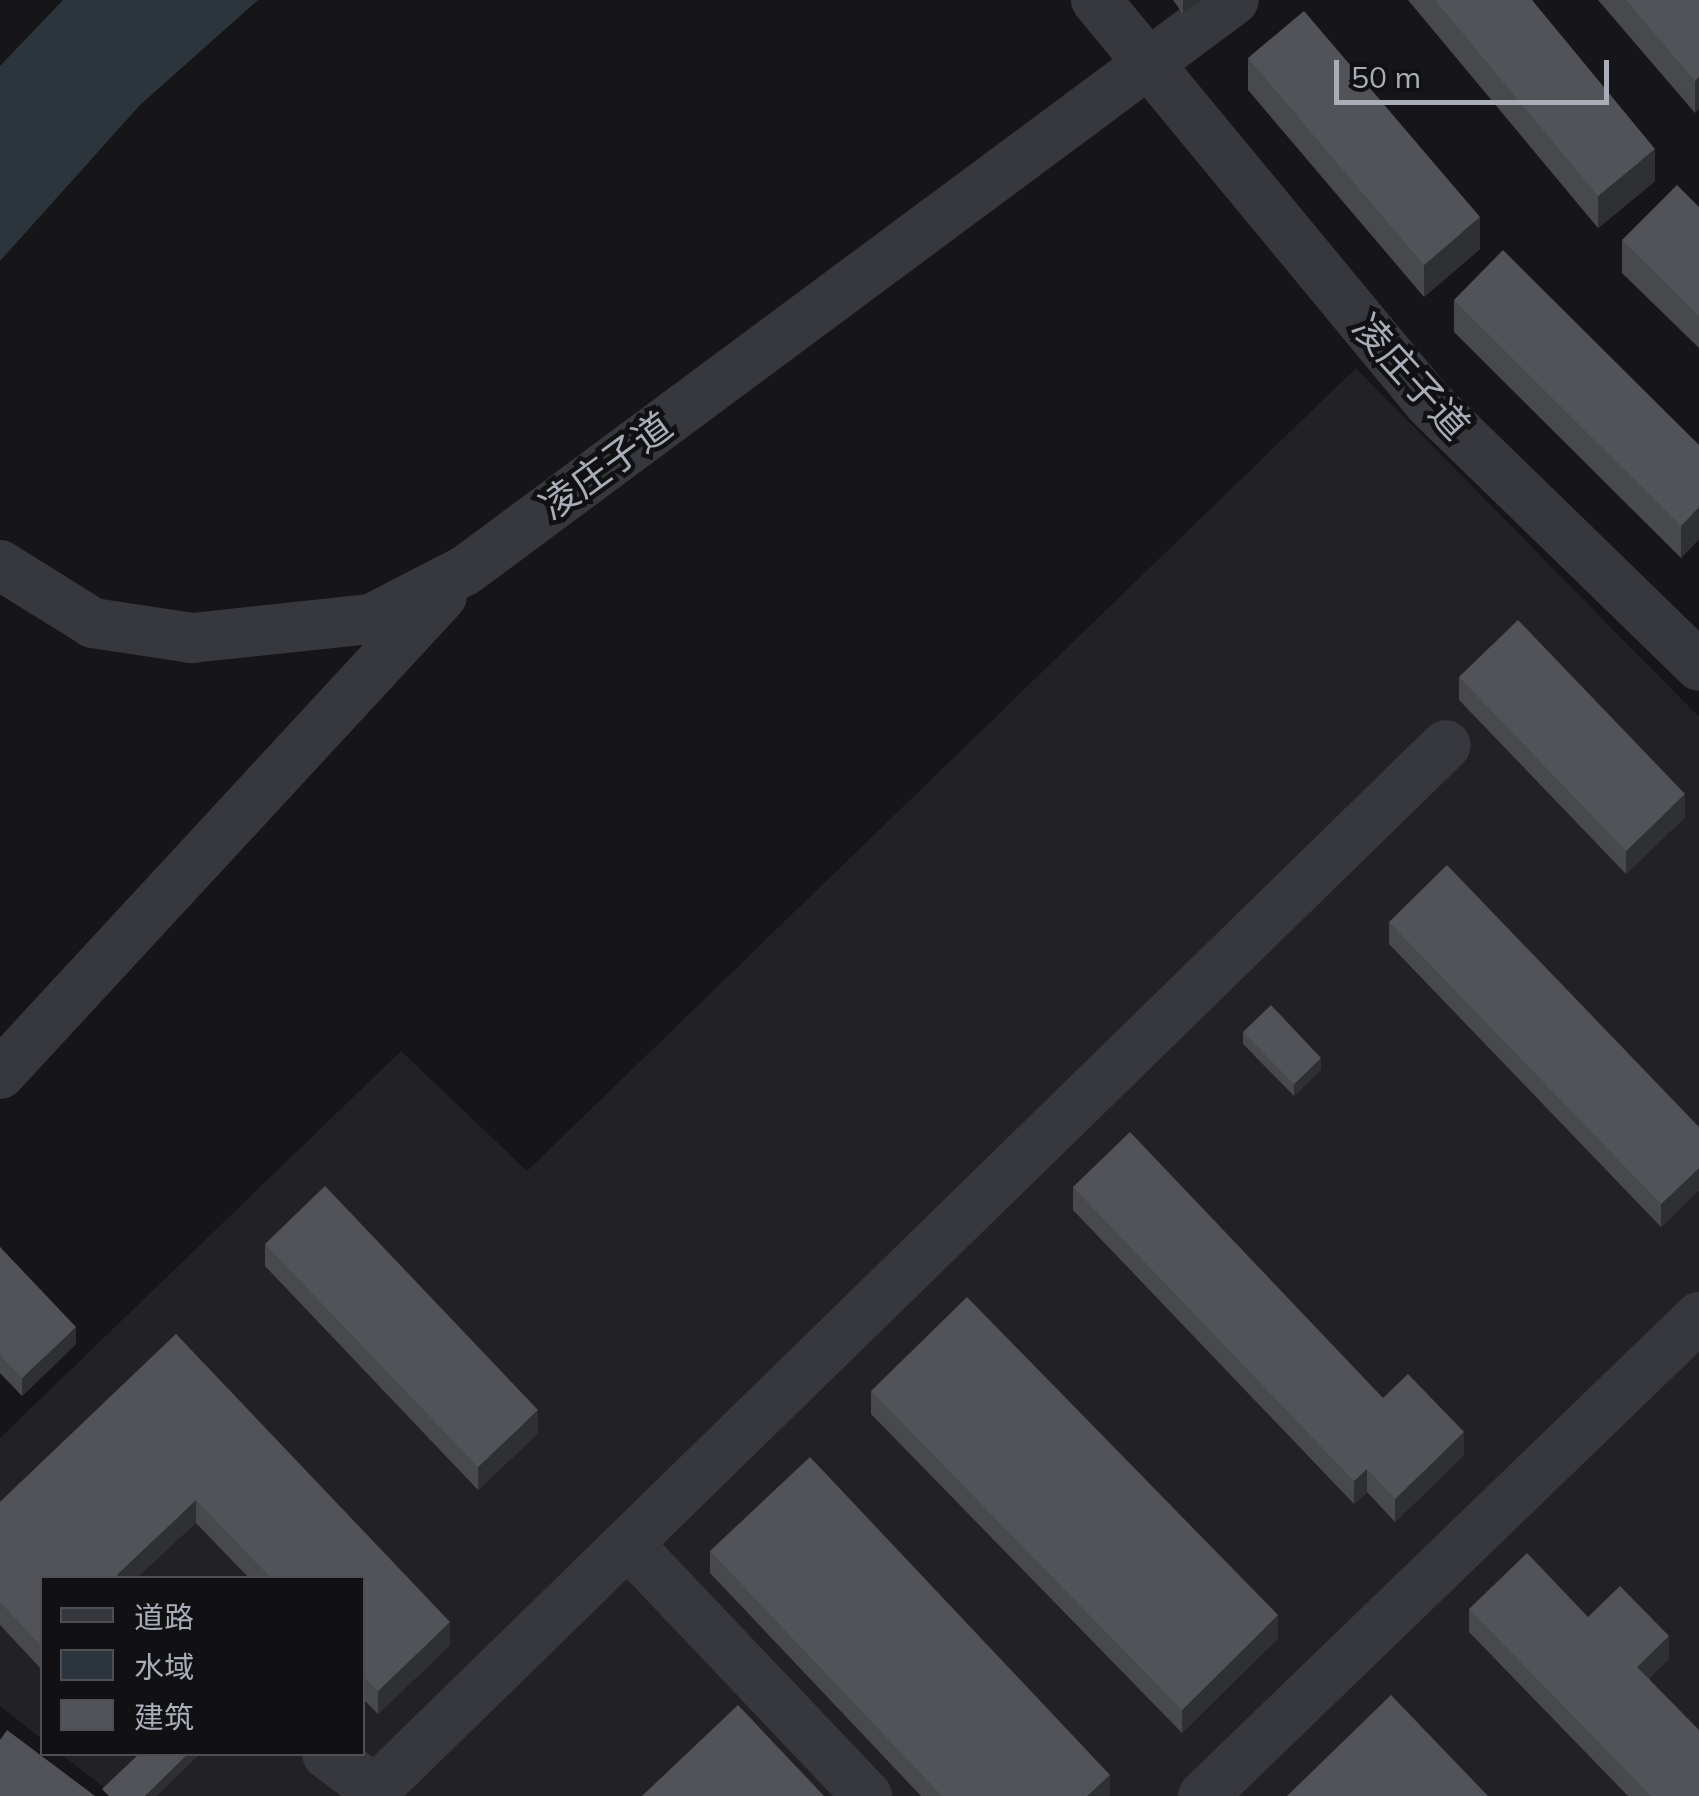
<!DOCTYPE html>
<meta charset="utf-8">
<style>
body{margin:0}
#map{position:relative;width:1699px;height:1796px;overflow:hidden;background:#161618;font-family:Mulish,"Noto Sans SC",sans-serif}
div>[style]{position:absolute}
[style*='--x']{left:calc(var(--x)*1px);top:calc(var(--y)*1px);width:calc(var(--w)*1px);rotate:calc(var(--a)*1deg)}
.built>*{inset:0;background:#222225}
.water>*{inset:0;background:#2c353c}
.minor>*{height:50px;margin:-25px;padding:0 25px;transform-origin:25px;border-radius:25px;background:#37383d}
.wall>*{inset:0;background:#47494d}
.shaded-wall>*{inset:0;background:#2f3033}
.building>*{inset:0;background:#525359}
span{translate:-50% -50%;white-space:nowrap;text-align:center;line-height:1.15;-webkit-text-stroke:9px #111113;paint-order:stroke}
.street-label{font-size:38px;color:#a8adb8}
.legend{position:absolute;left:40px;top:1576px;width:325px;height:180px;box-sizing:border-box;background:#111113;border:2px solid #4d4f55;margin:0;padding:12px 18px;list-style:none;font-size:30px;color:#a8adb8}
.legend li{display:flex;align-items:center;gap:20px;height:50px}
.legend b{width:50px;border:2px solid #4d4f55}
.scale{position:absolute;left:1334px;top:60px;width:275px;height:45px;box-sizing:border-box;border:5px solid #a8adb8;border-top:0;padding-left:12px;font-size:30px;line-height:35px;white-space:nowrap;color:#a8adb8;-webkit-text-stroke:8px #111113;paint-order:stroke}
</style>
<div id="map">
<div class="built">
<div style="clip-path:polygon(1356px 368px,1699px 717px,1699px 1796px,115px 1796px,61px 1754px,362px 1754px,362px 1578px,42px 1578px,42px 1739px,0 1706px,0 1438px,401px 1051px,527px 1171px)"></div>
</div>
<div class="water">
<div style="clip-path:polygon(63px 0,258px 0,140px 105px,0 261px,0 66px)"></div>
</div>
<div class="minor">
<div style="--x:1096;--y:0;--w:523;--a:50.43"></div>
<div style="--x:1429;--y:403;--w:377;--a:44.2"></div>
<div style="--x:0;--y:565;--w:110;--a:31.9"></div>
<div style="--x:93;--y:623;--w:100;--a:8.6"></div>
<div style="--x:192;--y:638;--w:180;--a:-6.1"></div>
<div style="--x:371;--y:619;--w:107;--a:-27.3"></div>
<div style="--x:466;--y:570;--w:956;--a:-36.58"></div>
<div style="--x:0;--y:1074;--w:651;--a:-47.24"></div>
<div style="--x:629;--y:1545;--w:346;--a:46.5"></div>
<div style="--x:327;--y:1754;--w:60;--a:36.9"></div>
<div style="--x:375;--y:1790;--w:1496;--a:-44.3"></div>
<div style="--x:1203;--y:1796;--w:690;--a:-44"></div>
</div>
<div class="wall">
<div style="clip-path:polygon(1173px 0,1202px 0,1183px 14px)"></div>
<div style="clip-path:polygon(1408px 0,1532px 0,1655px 181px,1598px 228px)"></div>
<div style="clip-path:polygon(1598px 0,1699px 0,1695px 113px)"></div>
<div style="clip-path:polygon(1248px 58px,1480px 249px,1424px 297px,1248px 90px)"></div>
<div style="clip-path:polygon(1699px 207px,1699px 348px,1622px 273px,1622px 240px)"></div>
<div style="clip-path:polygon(1454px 300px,1699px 445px,1699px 539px,1681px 558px,1454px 332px)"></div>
<div style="clip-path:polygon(1459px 677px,1685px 817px,1626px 874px,1459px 700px)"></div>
<div style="clip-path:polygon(1389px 922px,1699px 1127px,1699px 1190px,1661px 1227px,1389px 944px)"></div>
<div style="clip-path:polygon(1243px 1032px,1321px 1069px,1294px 1096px,1243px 1044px)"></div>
<div style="clip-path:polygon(1073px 1187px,1383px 1398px,1464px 1455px,1395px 1522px,1367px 1492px,1354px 1504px,1073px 1210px)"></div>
<div style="clip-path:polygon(265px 1244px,538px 1433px,478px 1490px,265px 1266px)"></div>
<div style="clip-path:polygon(0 1247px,76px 1344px,22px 1396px,0 1373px)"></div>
<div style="clip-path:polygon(176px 1334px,450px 1645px,378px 1714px,362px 1698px,362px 1578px,249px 1578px,196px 1523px,42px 1578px,42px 1670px,0 1625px,0 1502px)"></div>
<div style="clip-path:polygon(871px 1391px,1278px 1638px,1182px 1733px,871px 1414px)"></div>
<div style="clip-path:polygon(710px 1551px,1110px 1796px,921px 1796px,710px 1573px)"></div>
<div style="clip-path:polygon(1469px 1609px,1588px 1617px,1669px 1659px,1649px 1678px,1699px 1796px,1628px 1796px,1469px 1632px)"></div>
</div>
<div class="shaded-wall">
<div style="clip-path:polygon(1183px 0,1202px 0,1183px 14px)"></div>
<div style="clip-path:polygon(1699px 77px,1699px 109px,1695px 113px,1695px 81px)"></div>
<div style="clip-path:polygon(1655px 149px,1655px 181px,1598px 228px,1598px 196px)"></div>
<div style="clip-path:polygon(1480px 217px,1480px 249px,1424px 297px,1424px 265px)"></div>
<div style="clip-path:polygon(1699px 507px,1699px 539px,1681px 558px,1681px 526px)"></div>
<div style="clip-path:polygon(1685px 794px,1685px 817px,1626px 874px,1626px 851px)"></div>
<div style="clip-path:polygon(1321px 1058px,1321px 1069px,1294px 1096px,1294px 1084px)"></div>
<div style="clip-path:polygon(1699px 1168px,1699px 1190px,1661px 1227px,1661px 1204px)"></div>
<div style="clip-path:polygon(76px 1327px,76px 1344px,22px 1396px,22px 1378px)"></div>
<div style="clip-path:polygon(538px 1410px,538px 1433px,478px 1490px,478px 1467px)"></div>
<div style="clip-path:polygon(1464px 1432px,1464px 1455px,1395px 1522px,1395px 1499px)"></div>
<div style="clip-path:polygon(1367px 1469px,1367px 1492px,1354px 1504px,1354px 1481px)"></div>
<div style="clip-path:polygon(196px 1500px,196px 1523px,137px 1578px,117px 1578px,117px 1575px)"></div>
<div style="clip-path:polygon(1278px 1615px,1278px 1638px,1182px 1733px,1182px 1710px)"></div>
<div style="clip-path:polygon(450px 1622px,450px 1645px,378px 1714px,378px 1691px)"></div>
<div style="clip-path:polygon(1669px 1636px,1669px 1659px,1637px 1689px,1637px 1667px)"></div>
<div style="clip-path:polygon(188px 1754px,200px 1754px,157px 1796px,145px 1796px)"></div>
<div style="clip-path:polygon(1110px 1775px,1110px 1796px,1087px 1796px)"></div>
</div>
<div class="building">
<div style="clip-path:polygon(1435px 0,1532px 0,1655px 149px,1598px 196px)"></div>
<div style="clip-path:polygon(1626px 0,1699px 0,1699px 77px,1695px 81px)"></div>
<div style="clip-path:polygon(1304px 11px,1480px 217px,1424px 265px,1248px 58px)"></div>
<div style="clip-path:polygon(1677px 185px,1699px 207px,1699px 316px,1622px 240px)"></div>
<div style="clip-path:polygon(1503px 250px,1699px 445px,1699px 507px,1681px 526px,1454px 300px)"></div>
<div style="clip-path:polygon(1518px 620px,1685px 794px,1626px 851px,1459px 677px)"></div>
<div style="clip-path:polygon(1447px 865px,1699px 1127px,1699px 1168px,1661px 1204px,1389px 922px)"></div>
<div style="clip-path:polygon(1271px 1005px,1321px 1058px,1294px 1084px,1243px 1032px)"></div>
<div style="clip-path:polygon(1130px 1132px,1383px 1398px,1408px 1374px,1464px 1432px,1395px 1499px,1367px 1469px,1354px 1481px,1073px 1187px)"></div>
<div style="clip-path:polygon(325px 1186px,538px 1410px,478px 1467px,265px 1244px)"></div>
<div style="clip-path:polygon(0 1247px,76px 1327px,22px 1378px,0 1355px)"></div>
<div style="clip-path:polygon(967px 1297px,1278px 1615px,1182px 1710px,871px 1391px)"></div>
<div style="clip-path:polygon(176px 1334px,450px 1622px,378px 1691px,362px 1675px,362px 1578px,271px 1578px,196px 1500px,117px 1575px,121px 1578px,42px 1578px,42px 1647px,0 1602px,0 1502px)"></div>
<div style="clip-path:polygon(810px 1457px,1110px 1775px,1087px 1796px,942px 1796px,710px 1551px)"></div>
<div style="clip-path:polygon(1527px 1553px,1588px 1617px,1620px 1586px,1669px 1636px,1637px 1667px,1699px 1730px,1699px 1796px,1651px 1796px,1469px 1609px)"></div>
<div style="clip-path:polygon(1391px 1695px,1488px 1796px,1287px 1796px)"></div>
<div style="clip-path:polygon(738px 1705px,824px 1796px,642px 1796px)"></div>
<div style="clip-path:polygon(7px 1730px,95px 1796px,0 1796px,0 1740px)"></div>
<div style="clip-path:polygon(139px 1754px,188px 1754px,145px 1796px,109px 1796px,102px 1789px)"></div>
</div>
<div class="street-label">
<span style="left:1411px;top:377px;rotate:48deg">凌庄子道</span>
<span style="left:606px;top:466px;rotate:-36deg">凌庄子道</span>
</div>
<ul class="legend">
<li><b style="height:12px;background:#37383d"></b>道路</li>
<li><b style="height:28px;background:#2c353c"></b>水域</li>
<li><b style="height:28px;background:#525359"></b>建筑</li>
</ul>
<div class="scale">50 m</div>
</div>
